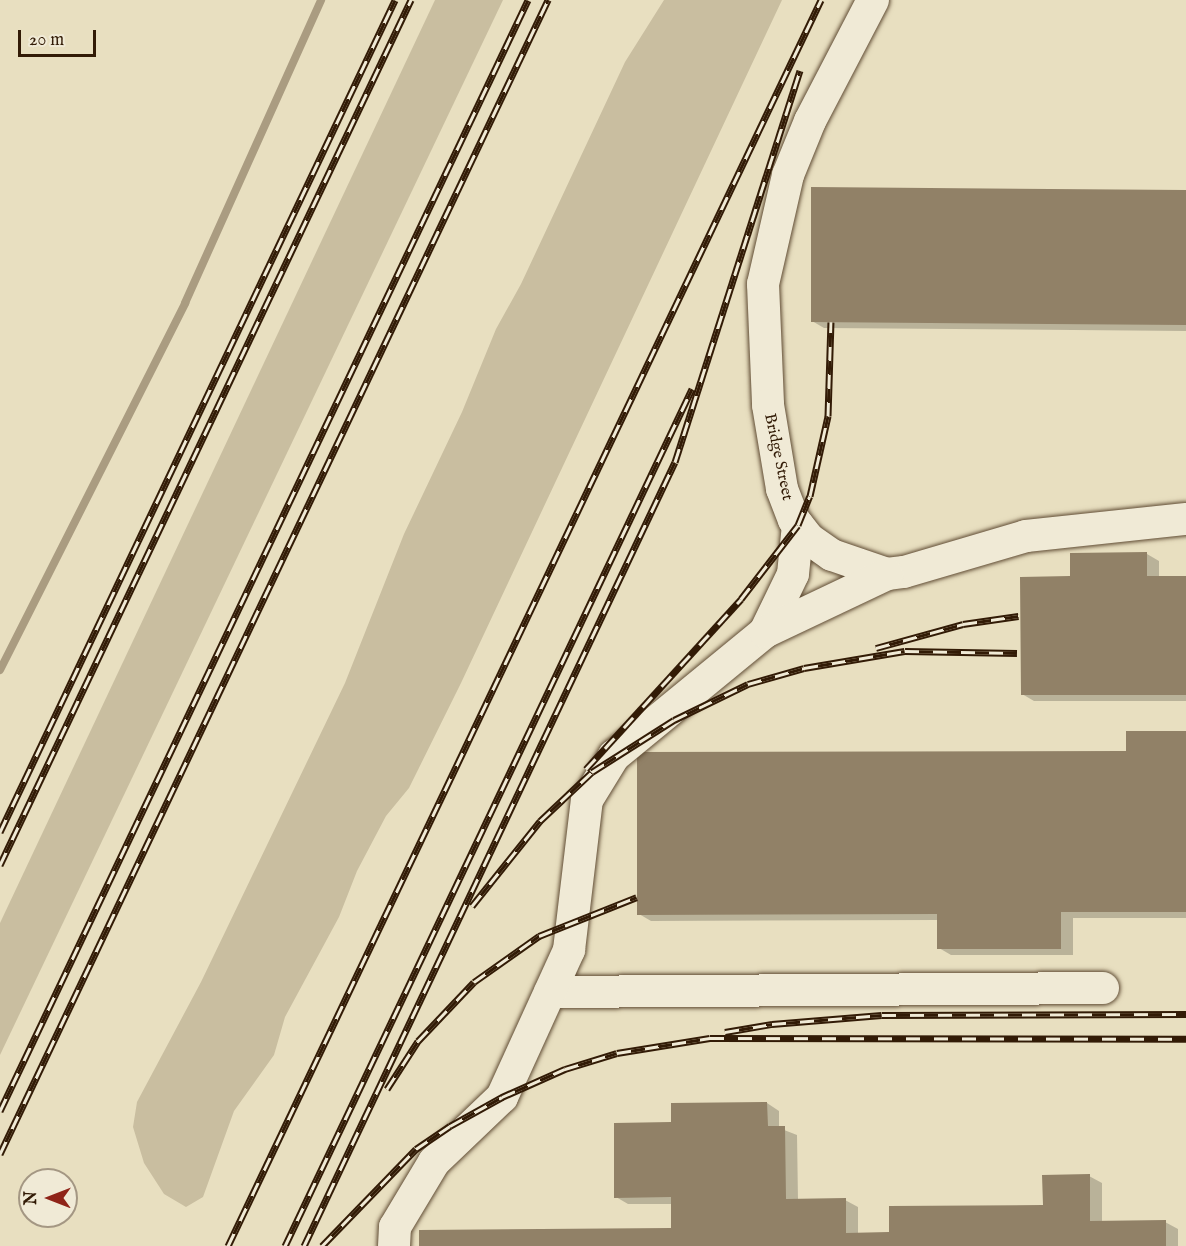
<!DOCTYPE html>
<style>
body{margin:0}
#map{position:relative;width:1186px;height:1246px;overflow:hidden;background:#e8dfc0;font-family:"IM FELL English",serif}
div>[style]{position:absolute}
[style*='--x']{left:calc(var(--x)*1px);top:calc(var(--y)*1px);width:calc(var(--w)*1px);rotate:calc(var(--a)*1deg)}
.green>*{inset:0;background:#c9bea0}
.shadow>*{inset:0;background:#0003}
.stream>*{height:8px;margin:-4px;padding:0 4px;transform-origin:4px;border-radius:4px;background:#aa9c81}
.building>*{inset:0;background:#918167}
.roads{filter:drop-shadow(0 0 2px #604c34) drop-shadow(0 0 2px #604c34)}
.minor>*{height:32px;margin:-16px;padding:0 16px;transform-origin:16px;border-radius:16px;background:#f0ead6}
.rail>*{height:7px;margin-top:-3.5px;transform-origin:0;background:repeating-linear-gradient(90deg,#f0ead6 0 14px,#321b06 0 28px);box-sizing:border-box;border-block:2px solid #321b06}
span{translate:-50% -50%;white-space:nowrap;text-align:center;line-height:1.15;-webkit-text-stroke:4.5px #f0ead6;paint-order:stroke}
.street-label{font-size:16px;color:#321b06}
.north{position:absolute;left:18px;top:1168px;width:60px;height:60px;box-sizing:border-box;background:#f0ead6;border:2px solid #a49783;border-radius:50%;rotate:270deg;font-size:16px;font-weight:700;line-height:24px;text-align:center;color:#321b06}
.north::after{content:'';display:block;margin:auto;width:21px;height:27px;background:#8f2418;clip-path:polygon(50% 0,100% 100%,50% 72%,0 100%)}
.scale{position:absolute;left:18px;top:30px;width:78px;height:27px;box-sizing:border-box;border:3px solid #321b06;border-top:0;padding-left:8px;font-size:18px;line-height:21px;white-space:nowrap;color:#321b06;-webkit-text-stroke:4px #f0ead6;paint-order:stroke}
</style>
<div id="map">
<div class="green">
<div style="clip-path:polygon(435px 0,503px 0,0 1055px,0 923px)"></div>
<div style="clip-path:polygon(664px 0,782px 0,461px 683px,409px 788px,386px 816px,357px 871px,339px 917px,285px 1017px,274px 1055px,234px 1111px,203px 1197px,186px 1207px,164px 1194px,144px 1163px,133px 1127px,137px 1102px,201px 982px,345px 683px,404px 534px,462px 412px,496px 329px,521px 284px,625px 62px)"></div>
</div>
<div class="shadow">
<div style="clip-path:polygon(1186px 191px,1186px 331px,824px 328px,812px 321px)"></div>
<div style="clip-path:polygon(1147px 554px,1159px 561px,1159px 577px,1186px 577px,1186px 701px,1034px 701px,1022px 694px,1072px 578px)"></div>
<div style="clip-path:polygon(1186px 732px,1186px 918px,1073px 918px,1073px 955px,951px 955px,939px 948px,939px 920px,651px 921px,639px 914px)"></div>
<div style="clip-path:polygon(767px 1103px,779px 1111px,779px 1128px,797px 1135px,798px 1200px,845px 1200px,858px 1207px,858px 1234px,891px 1234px,1044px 1206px,1089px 1176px,1102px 1183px,1102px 1222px,1165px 1222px,1178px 1229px,1178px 1246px,421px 1246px,672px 1229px,672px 1204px,628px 1204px,616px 1197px,672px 1124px)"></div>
</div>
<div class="stream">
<div style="--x:0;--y:670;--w:411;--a:-63.2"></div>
<div style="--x:185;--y:303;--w:332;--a:-65.8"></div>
</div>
<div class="building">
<div style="clip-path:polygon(811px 187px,1186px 190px,1186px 325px,811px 322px)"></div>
<div style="clip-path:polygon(1147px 552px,1147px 576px,1186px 576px,1186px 695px,1021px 695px,1020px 577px,1070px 576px,1070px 553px)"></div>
<div style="clip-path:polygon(1126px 731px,1186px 731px,1186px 912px,1061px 912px,1061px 949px,937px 949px,937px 914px,637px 915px,637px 752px,1126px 751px)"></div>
<div style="clip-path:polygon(767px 1102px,768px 1126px,785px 1126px,786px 1199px,846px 1198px,846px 1233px,889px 1232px,889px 1206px,1043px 1205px,1042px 1175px,1090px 1174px,1090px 1221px,1166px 1220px,1166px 1246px,419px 1246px,419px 1230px,671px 1228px,671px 1197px,614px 1198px,614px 1123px,671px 1122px,671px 1103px)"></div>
</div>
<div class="roads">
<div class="minor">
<div style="--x:873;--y:0;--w:136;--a:117.5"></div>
<div style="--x:810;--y:121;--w:58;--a:112.2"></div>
<div style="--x:788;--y:175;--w:112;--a:102.9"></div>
<div style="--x:763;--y:284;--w:121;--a:87.6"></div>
<div style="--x:768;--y:405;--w:85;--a:80.5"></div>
<div style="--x:782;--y:489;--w:33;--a:69"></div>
<div style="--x:794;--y:520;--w:24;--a:52"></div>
<div style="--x:809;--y:539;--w:28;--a:35"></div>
<div style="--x:832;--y:555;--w:58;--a:19.1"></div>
<div style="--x:887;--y:574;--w:17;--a:-7"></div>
<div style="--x:904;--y:572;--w:127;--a:-16.4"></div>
<div style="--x:1026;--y:536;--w:161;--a:-6.1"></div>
<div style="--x:765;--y:632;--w:64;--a:-64.2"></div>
<div style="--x:793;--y:574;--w:49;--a:-84.2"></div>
<div style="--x:550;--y:992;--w:553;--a:-0.41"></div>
<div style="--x:394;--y:1246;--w:19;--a:-87"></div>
<div style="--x:395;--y:1227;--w:76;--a:-59"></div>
<div style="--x:434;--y:1162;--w:94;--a:-43.7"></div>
<div style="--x:502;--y:1097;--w:162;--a:-65.5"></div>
<div style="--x:569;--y:950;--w:151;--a:-83.2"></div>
<div style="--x:587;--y:800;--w:52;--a:-58.5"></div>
<div style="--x:614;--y:756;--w:195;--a:-39.4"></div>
<div style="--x:765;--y:632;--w:135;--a:-25.4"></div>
</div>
</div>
<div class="rail">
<div style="--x:876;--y:648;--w:90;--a:-15.4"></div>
<div style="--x:963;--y:624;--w:56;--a:-8.3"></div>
<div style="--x:586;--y:769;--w:230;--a:-47.6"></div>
<div style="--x:741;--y:599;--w:93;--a:-52.4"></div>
<div style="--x:798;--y:525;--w:31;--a:-68"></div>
<div style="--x:810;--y:496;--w:82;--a:-77.3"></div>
<div style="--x:828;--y:416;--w:94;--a:-88.2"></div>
<div style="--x:0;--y:832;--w:921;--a:-64.6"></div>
<div style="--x:0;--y:865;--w:958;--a:-64.59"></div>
<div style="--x:472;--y:906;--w:109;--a:-51.3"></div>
<div style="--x:540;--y:821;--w:71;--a:-43.3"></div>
<div style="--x:592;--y:772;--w:97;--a:-32.4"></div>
<div style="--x:674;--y:720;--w:82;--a:-25.9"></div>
<div style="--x:748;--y:684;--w:58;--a:-15.9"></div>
<div style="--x:804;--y:668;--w:102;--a:-9.6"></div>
<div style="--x:905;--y:651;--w:112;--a:1"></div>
<div style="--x:725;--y:1032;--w:48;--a:-9.7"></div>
<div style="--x:772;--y:1024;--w:110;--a:-4.7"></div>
<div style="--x:882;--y:1015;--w:304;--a:-0.2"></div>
<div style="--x:387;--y:1089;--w:57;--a:-57.1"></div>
<div style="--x:418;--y:1041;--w:81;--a:-46.5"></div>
<div style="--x:474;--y:982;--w:80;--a:-35.3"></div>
<div style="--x:539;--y:936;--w:105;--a:-21.7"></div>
<div style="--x:0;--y:1111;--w:1230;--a:-64.58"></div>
<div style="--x:0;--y:1154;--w:1278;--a:-64.6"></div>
<div style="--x:228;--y:1246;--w:1380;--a:-64.55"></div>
<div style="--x:285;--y:1246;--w:949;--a:-64.6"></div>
<div style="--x:304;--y:1246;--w:867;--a:-64.68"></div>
<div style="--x:675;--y:462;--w:411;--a:-72.3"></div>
<div style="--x:322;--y:1246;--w:135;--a:-45.9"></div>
<div style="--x:416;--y:1149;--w:41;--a:-34.1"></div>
<div style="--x:450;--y:1126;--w:60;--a:-29.1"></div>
<div style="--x:502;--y:1097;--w:69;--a:-24"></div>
<div style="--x:565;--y:1069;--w:54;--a:-17.1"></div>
<div style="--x:617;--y:1053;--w:94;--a:-9.2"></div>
<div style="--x:710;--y:1038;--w:476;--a:0.1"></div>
</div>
<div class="street-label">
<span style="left:778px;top:457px;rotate:78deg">Bridge Street</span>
</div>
<div class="north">N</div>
<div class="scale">20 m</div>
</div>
